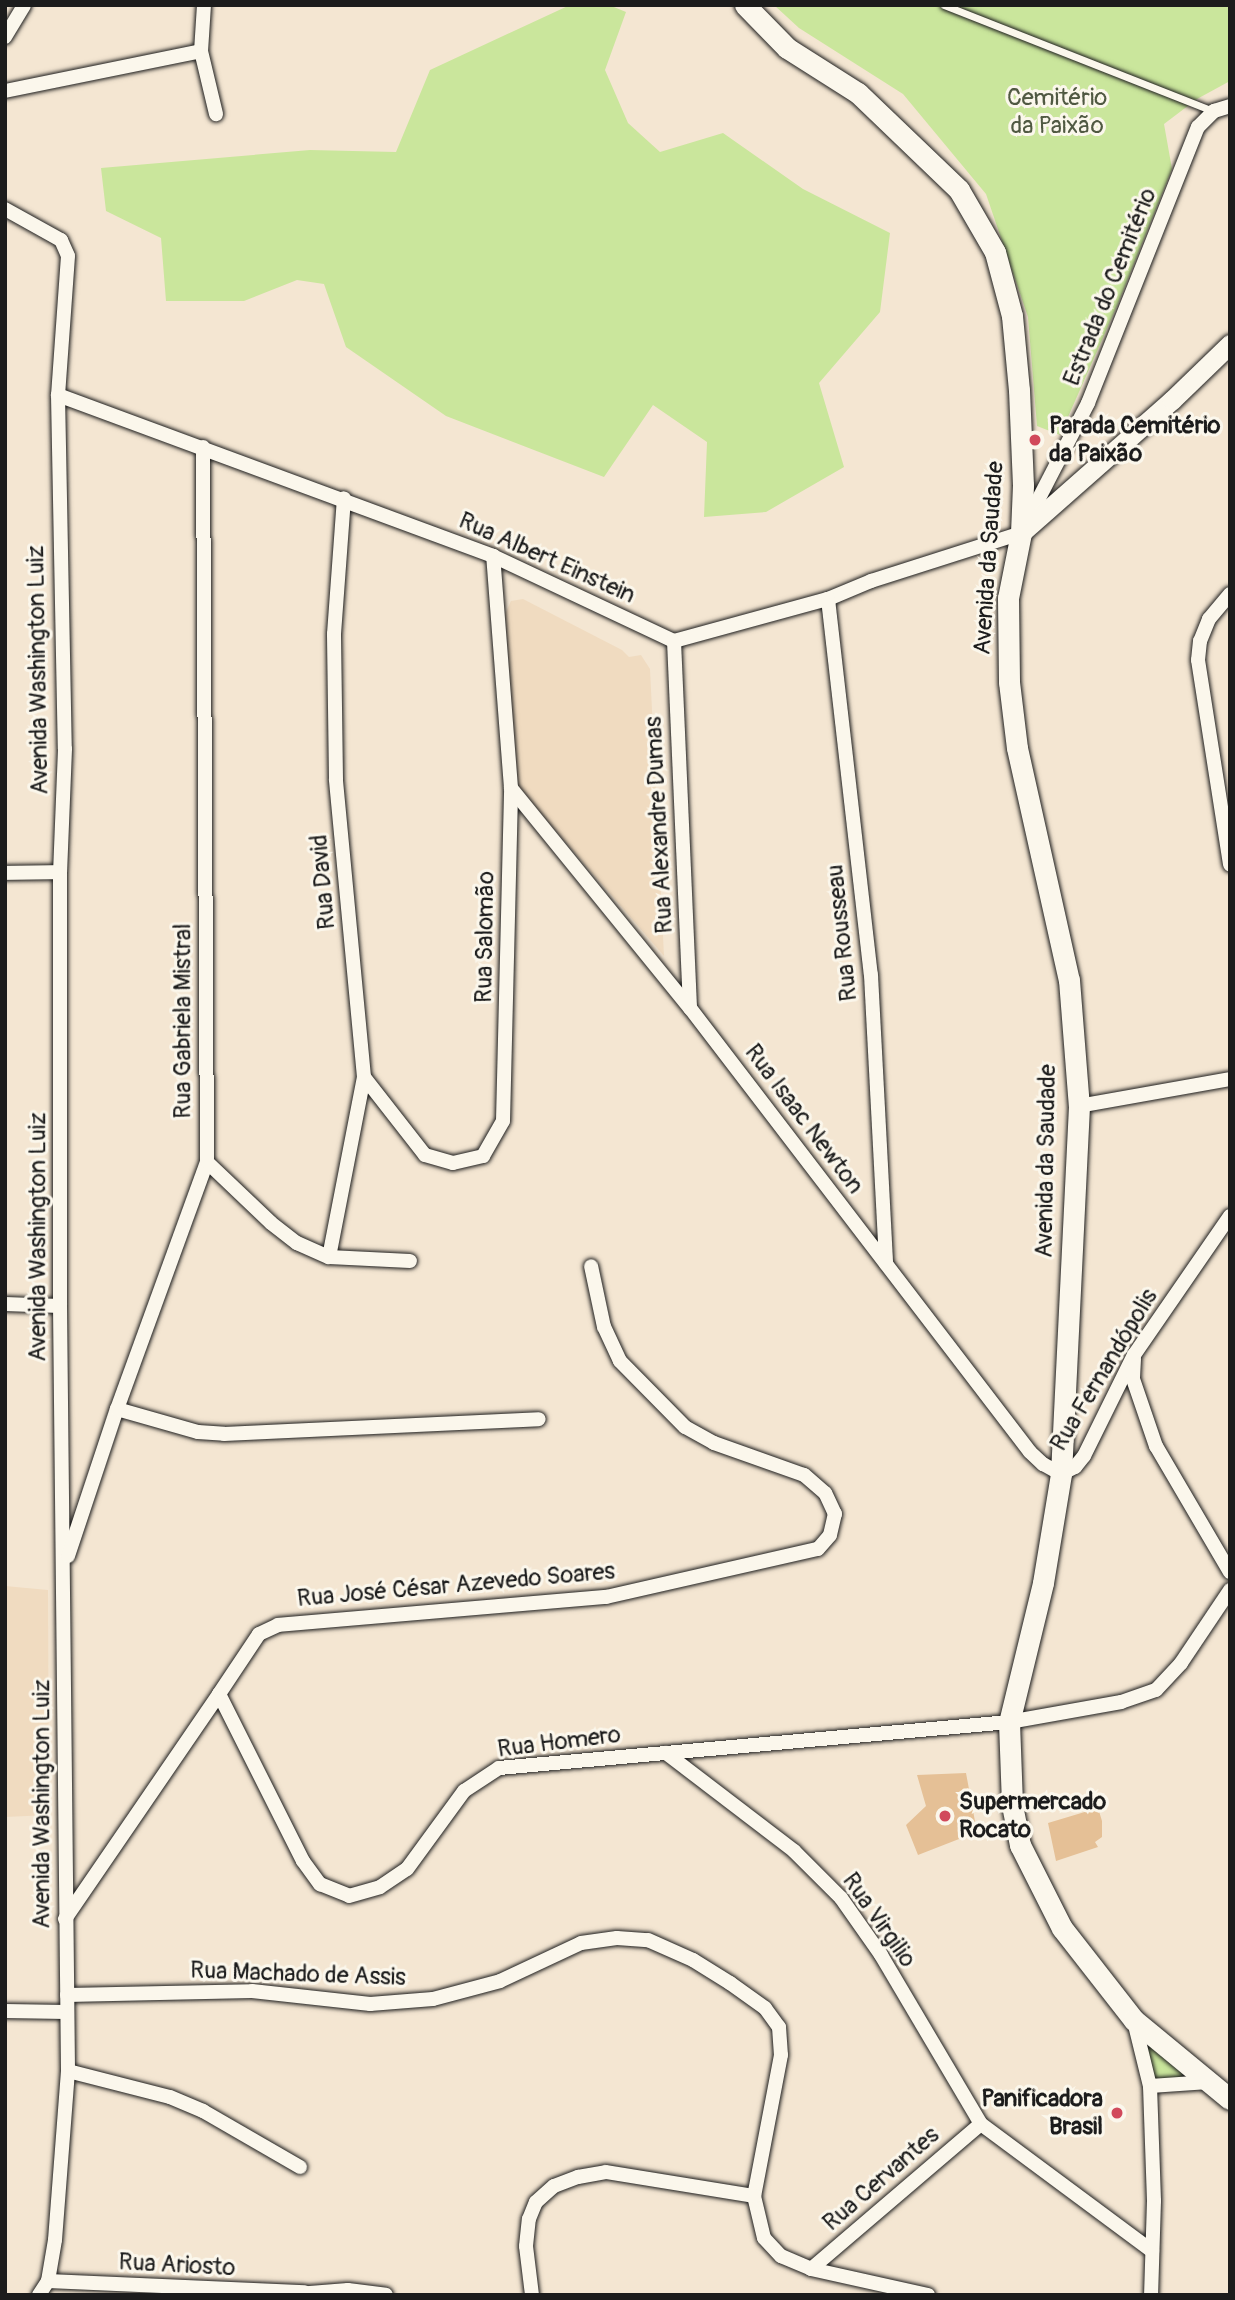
<!DOCTYPE html>
<meta charset="utf-8">
<style>
body{margin:0}
#map{position:relative;width:1235px;height:2300px;overflow:hidden;background:#f4e6d2;font-family:Pangolin,sans-serif}
div>[style]{position:absolute}
[style*='--x']{left:calc(var(--x)*1px);top:calc(var(--y)*1px);width:calc(var(--w)*1px);rotate:calc(var(--a)*1deg)}
.built>*{inset:0;background:#f0dbc0}
.green>*{inset:0;background:#cae69c}
.building>*{inset:0;background:#e5c096}
.roads{filter:drop-shadow(0 0 2px #1c1c1c) drop-shadow(0 0 2px #1c1c1c)}
.service>*{height:7px;margin:-3.5px;padding:0 3.5px;transform-origin:3.5px;border-radius:3.5px;background:#fbf7ec}
.minor>*{height:14px;margin:-7px;padding:0 7px;transform-origin:7px;border-radius:7px;background:#fbf7ec}
.tertiary>*{height:19px;margin:-9.5px;padding:0 9.5px;transform-origin:9.5px;border-radius:9.5px;background:#fbf7ec}
.secondary>*{height:21px;margin:-10.5px;padding:0 10.5px;transform-origin:10.5px;border-radius:10.5px;background:#fbf7ec}
.dots>*{width:19px;height:19px;translate:-50% -50%;box-sizing:border-box;border:4px solid #fbf7ec;border-radius:50%}
span{translate:-50% -50%;white-space:nowrap;text-align:center;line-height:1.15;-webkit-text-stroke:6px #fbf7ec;paint-order:stroke}
.park-label{font-size:24px;color:#505942}
.street-label{font-size:24px;color:#1c1c1c}
.poi-label{font-size:24px;color:#1c1c1c;font-weight:700}
.left{translate:0 -50%;text-align:left}
.right{translate:-100% -50%;text-align:right}
.frame{position:absolute;inset:0;border:7px solid #1c1c1c;pointer-events:none}
</style>
<div id="map">
<div class="built">
<div style="clip-path:polygon(523px 599px,622px 650px,629px 657px,641px 655px,650px 669px,664px 956px,517px 786px,505px 614px,511px 601px)"></div>
<div style="clip-path:polygon(5px 1586px,48px 1590px,49px 1815px,5px 1817px)"></div>
</div>
<div class="green">
<div style="clip-path:polygon(570px 5px,609px 5px,626px 12px,605px 70px,628px 123px,660px 152px,723px 133px,803px 189px,890px 233px,880px 312px,819px 383px,844px 467px,766px 512px,704px 517px,707px 442px,653px 405px,604px 477px,446px 416px,346px 347px,324px 284px,297px 280px,244px 301px,166px 301px,161px 238px,106px 211px,101px 168px,310px 150px,396px 152px,430px 70px)"></div>
<div style="clip-path:polygon(774px 5px,1230px 5px,1230px 81px,1197px 99px,1164px 124px,1172px 169px,1117px 306px,1060px 435px,1037px 426px,1028px 317px,986px 194px,903px 94px,799px 28px)"></div>
<div style="clip-path:polygon(1137px 2023px,1203px 2080px,1151px 2082px)"></div>
</div>
<div class="building">
<div style="clip-path:polygon(966px 1773px,977px 1832px,918px 1855px,906px 1825px,926px 1806px,917px 1775px)"></div>
<div style="clip-path:polygon(1098px 1808px,1102px 1821px,1102px 1837px,1095px 1842px,1098px 1847px,1056px 1861px,1048px 1823px)"></div>
</div>
<div class="roads">
<div class="service">
<div style="--x:944;--y:5;--w:289;--a:21.5"></div>
</div>
<div class="minor">
<div style="--x:204;--y:5;--w:46;--a:93.7"></div>
<div style="--x:201;--y:51;--w:65;--a:76.6"></div>
<div style="--x:5;--y:37;--w:37;--a:-59"></div>
<div style="--x:5;--y:91;--w:200;--a:-11.5"></div>
<div style="--x:5;--y:209;--w:64;--a:29"></div>
<div style="--x:61;--y:240;--w:17;--a:66"></div>
<div style="--x:68;--y:256;--w:139;--a:94.1"></div>
<div style="--x:58;--y:395;--w:354;--a:88.9"></div>
<div style="--x:65;--y:749;--w:123;--a:92.3"></div>
<div style="--x:60;--y:872;--w:434;--a:90"></div>
<div style="--x:60;--y:1306;--w:765;--a:89.4"></div>
<div style="--x:68;--y:2071;--w:169;--a:94.4"></div>
<div style="--x:55;--y:2240;--w:42;--a:99.7"></div>
<div style="--x:48;--y:2281;--w:17;--a:123"></div>
<div style="--x:58;--y:395;--w:464;--a:20.3"></div>
<div style="--x:493;--y:556;--w:200;--a:25.2"></div>
<div style="--x:674;--y:641;--w:160;--a:-15.3"></div>
<div style="--x:828;--y:599;--w:47;--a:-22.7"></div>
<div style="--x:871;--y:581;--w:157;--a:-17.7"></div>
<div style="--x:1021;--y:533;--w:146;--a:-62.7"></div>
<div style="--x:1088;--y:403;--w:297;--a:-68.3"></div>
<div style="--x:1198;--y:127;--w:23;--a:-45"></div>
<div style="--x:1214;--y:111;--w:17;--a:-17"></div>
<div style="--x:1230;--y:594;--w:33;--a:130"></div>
<div style="--x:1209;--y:619;--w:24;--a:112"></div>
<div style="--x:1200;--y:641;--w:19;--a:96"></div>
<div style="--x:1198;--y:660;--w:207;--a:81.1"></div>
<div style="--x:828;--y:599;--w:378;--a:83.5"></div>
<div style="--x:871;--y:975;--w:289;--a:87"></div>
<div style="--x:674;--y:641;--w:367;--a:87.5"></div>
<div style="--x:511;--y:788;--w:284;--a:50.9"></div>
<div style="--x:690;--y:1008;--w:559;--a:52.56"></div>
<div style="--x:1030;--y:1452;--w:18;--a:43"></div>
<div style="--x:1043;--y:1464;--w:21;--a:29"></div>
<div style="--x:1061;--y:1474;--w:16;--a:-27"></div>
<div style="--x:1075;--y:1467;--w:14;--a:-51"></div>
<div style="--x:1084;--y:1456;--w:113;--a:-63.7"></div>
<div style="--x:1134;--y:1355;--w:169;--a:-55.4"></div>
<div style="--x:5;--y:873;--w:55;--a:-1"></div>
<div style="--x:364;--y:1077;--w:99;--a:52"></div>
<div style="--x:425;--y:1155;--w:29;--a:16"></div>
<div style="--x:453;--y:1163;--w:31;--a:-13"></div>
<div style="--x:483;--y:1156;--w:40;--a:-60.3"></div>
<div style="--x:503;--y:1121;--w:333;--a:-88.6"></div>
<div style="--x:511;--y:788;--w:233;--a:-94.4"></div>
<div style="--x:1079;--y:1106;--w:153;--a:-10.1"></div>
<div style="--x:207;--y:1162;--w:88;--a:43.6"></div>
<div style="--x:271;--y:1223;--w:33;--a:38"></div>
<div style="--x:297;--y:1243;--w:35;--a:24"></div>
<div style="--x:329;--y:1257;--w:81;--a:2.8"></div>
<div style="--x:329;--y:1257;--w:183;--a:-79"></div>
<div style="--x:364;--y:1077;--w:299;--a:-95.4"></div>
<div style="--x:336;--y:779;--w:145;--a:-90.8"></div>
<div style="--x:334;--y:634;--w:136;--a:-85.8"></div>
<div style="--x:5;--y:1304;--w:55;--a:2.1"></div>
<div style="--x:1134;--y:1359;--w:20;--a:93"></div>
<div style="--x:1133;--y:1379;--w:71;--a:71.1"></div>
<div style="--x:1156;--y:1446;--w:146;--a:59.6"></div>
<div style="--x:117;--y:1409;--w:84;--a:15.9"></div>
<div style="--x:198;--y:1432;--w:26;--a:4"></div>
<div style="--x:224;--y:1434;--w:315;--a:-2.7"></div>
<div style="--x:68;--y:1556;--w:155;--a:-71.6"></div>
<div style="--x:117;--y:1409;--w:263;--a:-70"></div>
<div style="--x:207;--y:1162;--w:715;--a:-90.32"></div>
<div style="--x:219;--y:1694;--w:72;--a:-56.3"></div>
<div style="--x:259;--y:1634;--w:21;--a:-25"></div>
<div style="--x:278;--y:1625;--w:329;--a:-4.9"></div>
<div style="--x:606;--y:1597;--w:217;--a:-12.8"></div>
<div style="--x:818;--y:1549;--w:18;--a:-49"></div>
<div style="--x:830;--y:1535;--w:22;--a:-77"></div>
<div style="--x:835;--y:1514;--w:23;--a:-115"></div>
<div style="--x:825;--y:1493;--w:28;--a:-139"></div>
<div style="--x:804;--y:1475;--w:96;--a:-160.4"></div>
<div style="--x:714;--y:1443;--w:33;--a:-151"></div>
<div style="--x:685;--y:1427;--w:93;--a:-134.6"></div>
<div style="--x:620;--y:1361;--w:38;--a:-115"></div>
<div style="--x:604;--y:1327;--w:62;--a:-102"></div>
<div style="--x:666;--y:1753;--w:161;--a:37.4"></div>
<div style="--x:794;--y:1851;--w:66;--a:45"></div>
<div style="--x:841;--y:1898;--w:70;--a:54.9"></div>
<div style="--x:881;--y:1955;--w:196;--a:59.4"></div>
<div style="--x:981;--y:2124;--w:213;--a:36.6"></div>
<div style="--x:65;--y:1919;--w:273;--a:-55.6"></div>
<div style="--x:219;--y:1694;--w:187;--a:63.3"></div>
<div style="--x:303;--y:1861;--w:29;--a:54"></div>
<div style="--x:320;--y:1884;--w:31;--a:22"></div>
<div style="--x:349;--y:1896;--w:32;--a:-16"></div>
<div style="--x:380;--y:1887;--w:32;--a:-34"></div>
<div style="--x:407;--y:1869;--w:97;--a:-53.8"></div>
<div style="--x:464;--y:1791;--w:42;--a:-33.3"></div>
<div style="--x:499;--y:1768;--w:512;--a:-5.15"></div>
<div style="--x:1009;--y:1722;--w:114;--a:-10.1"></div>
<div style="--x:1121;--y:1702;--w:37;--a:-19"></div>
<div style="--x:1156;--y:1690;--w:37;--a:-47"></div>
<div style="--x:1181;--y:1663;--w:88;--a:-56.1"></div>
<div style="--x:67;--y:1995;--w:185;--a:-1.2"></div>
<div style="--x:252;--y:1991;--w:119;--a:6.3"></div>
<div style="--x:370;--y:2004;--w:63;--a:-4.5"></div>
<div style="--x:433;--y:1999;--w:69;--a:-15"></div>
<div style="--x:500;--y:1981;--w:89;--a:-25.1"></div>
<div style="--x:581;--y:1943;--w:36;--a:-8"></div>
<div style="--x:617;--y:1938;--w:31;--a:4"></div>
<div style="--x:648;--y:1940;--w:49;--a:24"></div>
<div style="--x:693;--y:1960;--w:44;--a:31.9"></div>
<div style="--x:730;--y:1983;--w:43;--a:35.5"></div>
<div style="--x:765;--y:2008;--w:24;--a:54"></div>
<div style="--x:779;--y:2027;--w:28;--a:86"></div>
<div style="--x:781;--y:2055;--w:144;--a:100.8"></div>
<div style="--x:754;--y:2196;--w:43;--a:76.6"></div>
<div style="--x:764;--y:2238;--w:25;--a:47"></div>
<div style="--x:781;--y:2256;--w:33;--a:23"></div>
<div style="--x:811;--y:2269;--w:120;--a:12.5"></div>
<div style="--x:5;--y:2011;--w:61;--a:0.9"></div>
<div style="--x:1134;--y:2021;--w:67;--a:76.2"></div>
<div style="--x:1150;--y:2086;--w:115;--a:88"></div>
<div style="--x:1154;--y:2201;--w:94;--a:91.8"></div>
<div style="--x:68;--y:2071;--w:105;--a:14.3"></div>
<div style="--x:170;--y:2097;--w:36;--a:23"></div>
<div style="--x:203;--y:2111;--w:112;--a:30"></div>
<div style="--x:1150;--y:2086;--w:59;--a:-3.9"></div>
<div style="--x:811;--y:2269;--w:223;--a:-40.5"></div>
<div style="--x:48;--y:2281;--w:257;--a:2.5"></div>
<div style="--x:297;--y:2294;--w:51;--a:-4.5"></div>
<div style="--x:348;--y:2290;--w:38;--a:7"></div>
<div style="--x:532;--y:2295;--w:49;--a:-97"></div>
<div style="--x:526;--y:2246;--w:27;--a:-84"></div>
<div style="--x:529;--y:2219;--w:18;--a:-68"></div>
<div style="--x:536;--y:2202;--w:24;--a:-42"></div>
<div style="--x:554;--y:2186;--w:26;--a:-21"></div>
<div style="--x:578;--y:2177;--w:28;--a:-10"></div>
<div style="--x:606;--y:2172;--w:150;--a:9.2"></div>
</div>
<div class="tertiary">
<div style="--x:1021;--y:533;--w:201;--a:-41.4"></div>
<div style="--x:1172;--y:400;--w:81;--a:-44"></div>
</div>
<div class="secondary">
<div style="--x:745;--y:5;--w:60;--a:45.7"></div>
<div style="--x:787;--y:48;--w:84;--a:32.4"></div>
<div style="--x:858;--y:93;--w:140;--a:43.8"></div>
<div style="--x:959;--y:190;--w:72;--a:59.9"></div>
<div style="--x:995;--y:252;--w:66;--a:75.1"></div>
<div style="--x:1012;--y:316;--w:74;--a:84.6"></div>
<div style="--x:1019;--y:390;--w:95;--a:87.6"></div>
<div style="--x:1023;--y:485;--w:48;--a:92.4"></div>
<div style="--x:1021;--y:533;--w:66;--a:101.3"></div>
<div style="--x:1008;--y:598;--w:84;--a:89.3"></div>
<div style="--x:1009;--y:682;--w:66;--a:83.1"></div>
<div style="--x:1017;--y:748;--w:238;--a:77.4"></div>
<div style="--x:1069;--y:980;--w:126;--a:85.5"></div>
<div style="--x:1079;--y:1106;--w:368;--a:92.8"></div>
<div style="--x:1061;--y:1474;--w:110;--a:99.4"></div>
<div style="--x:1043;--y:1583;--w:143;--a:103.7"></div>
<div style="--x:1009;--y:1722;--w:83;--a:87.9"></div>
<div style="--x:1012;--y:1805;--w:41;--a:78.7"></div>
<div style="--x:1020;--y:1845;--w:93;--a:63.2"></div>
<div style="--x:1062;--y:1928;--w:117;--a:52"></div>
<div style="--x:1134;--y:2020;--w:124;--a:39.5"></div>
</div>
</div>
<div class="dots">
<div style="left:1035px;top:440px;background:#d1495b"></div>
<div style="left:945px;top:1816px;background:#d1495b"></div>
<div style="left:1117px;top:2113px;background:#d1495b"></div>
</div>
<div class="park-label">
<span style="left:1057px;top:112px">Cemitério<br>da Paixão</span>
</div>
<div class="street-label">
<span style="left:1110px;top:287px;rotate:-68deg">Estrada do Cemitério</span>
<span style="left:547px;top:558px;rotate:24deg">Rua Albert Einstein</span>
<span style="left:989px;top:558px;rotate:-86deg">Avenida da Saudade</span>
<span style="left:38px;top:670px;rotate:-91deg">Avenida Washington Luiz</span>
<span style="left:659px;top:825px;rotate:-93deg">Rua Alexandre Dumas</span>
<span style="left:323px;top:882px;rotate:-95deg">Rua David</span>
<span style="left:842px;top:933px;rotate:-96deg">Rua Rousseau</span>
<span style="left:485px;top:937px;rotate:-89deg">Rua Salomão</span>
<span style="left:183px;top:1021px;rotate:-90deg">Rua Gabriela Mistral</span>
<span style="left:804px;top:1119px;rotate:53deg">Rua Isaac Newton</span>
<span style="left:1046px;top:1161px;rotate:-89deg">Avenida da Saudade</span>
<span style="left:38px;top:1237px;rotate:-90deg">Avenida Washington Luiz</span>
<span style="left:1104px;top:1370px;rotate:-59deg">Rua Fernandópolis</span>
<span style="left:456px;top:1585px;rotate:-5deg">Rua José César Azevedo Soares</span>
<span style="left:559px;top:1742px;rotate:-7deg">Rua Homero</span>
<span style="left:42px;top:1804px;rotate:-90deg">Avenida Washington Luiz</span>
<span style="left:879px;top:1920px;rotate:55deg">Rua Virgilio</span>
<span style="left:298px;top:1974px;rotate:2deg">Rua Machado de Assis</span>
<span style="left:881px;top:2179px;rotate:-41deg">Rua Cervantes</span>
<span style="left:177px;top:2265px;rotate:3deg">Rua Ariosto</span>
</div>
<div class="poi-label">
<span class="left" style="left:1049px;top:440px">Parada Cemitério<br>da Paixão</span>
<span class="left" style="left:959px;top:1816px">Supermercado<br>Rocato</span>
<span class="right" style="left:1103px;top:2113px">Panificadora<br>Brasil</span>
</div>
<div class="frame"></div>
</div>
